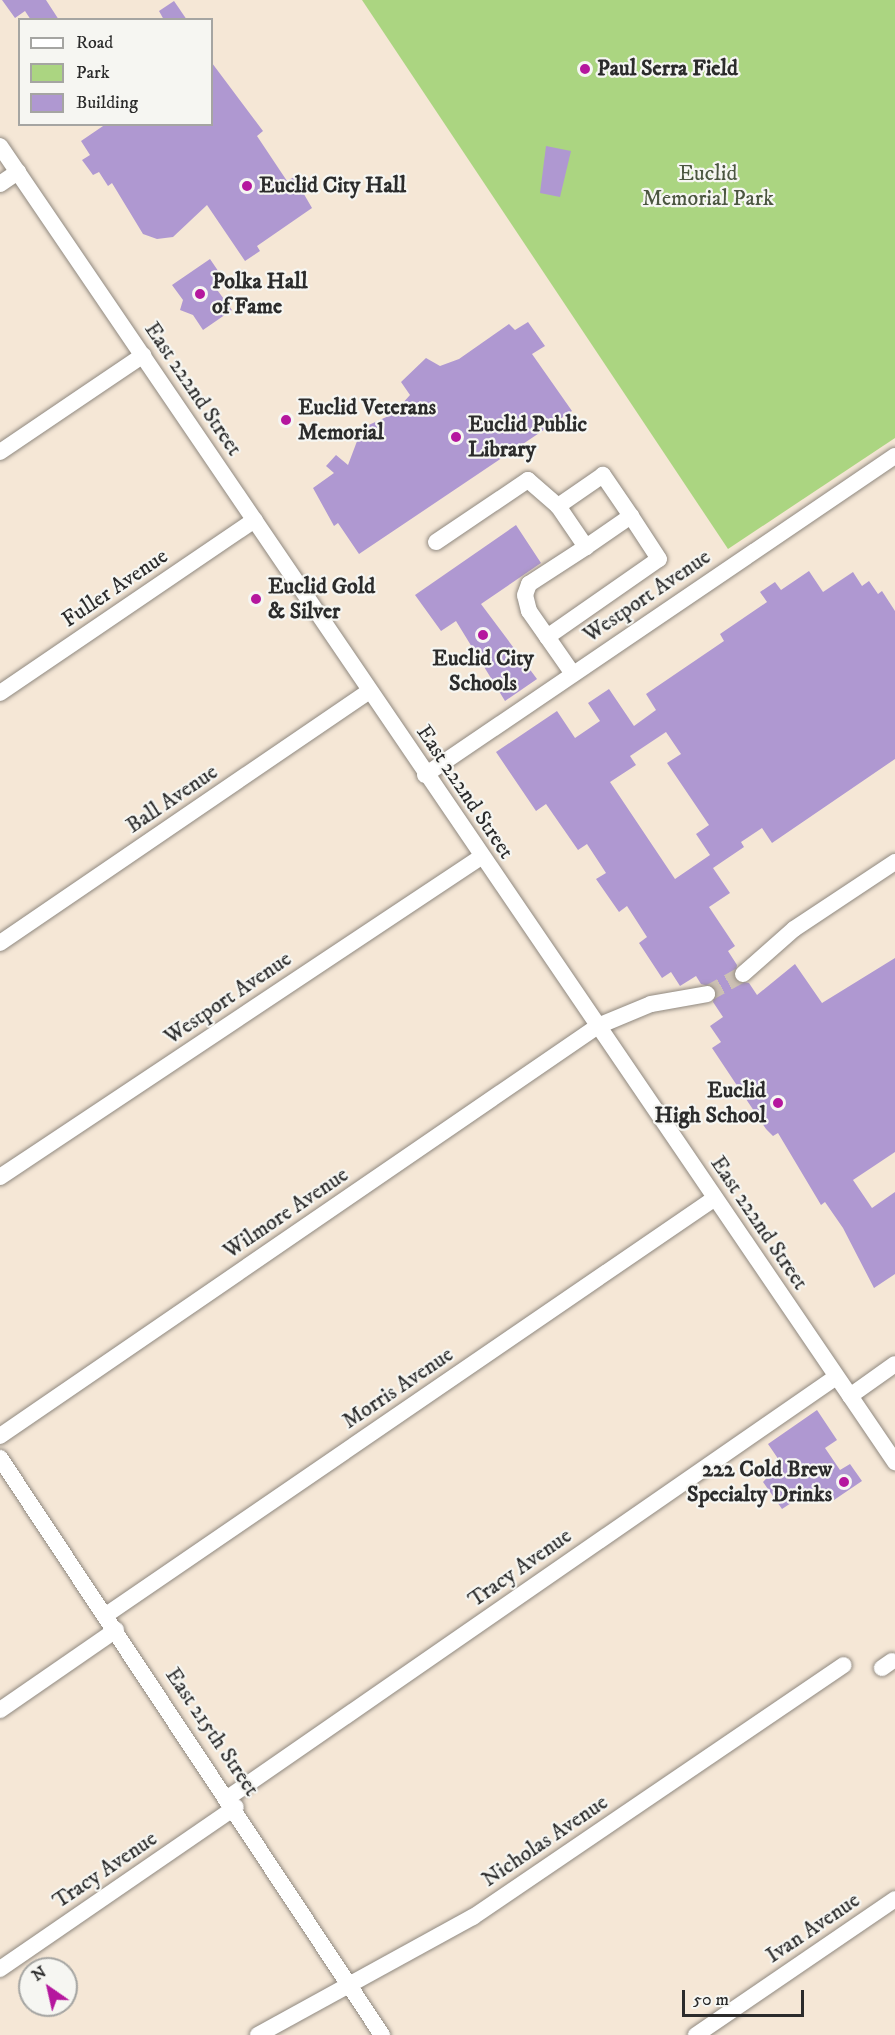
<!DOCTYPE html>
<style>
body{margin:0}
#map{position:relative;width:895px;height:2035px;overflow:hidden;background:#f5e7d6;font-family:"IM FELL DW Pica",serif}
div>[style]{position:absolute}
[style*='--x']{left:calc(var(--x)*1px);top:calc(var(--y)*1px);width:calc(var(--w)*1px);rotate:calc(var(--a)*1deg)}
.green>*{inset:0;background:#abd581}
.building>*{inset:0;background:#af98d1}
.minor-tunnel>*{height:16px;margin-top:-8px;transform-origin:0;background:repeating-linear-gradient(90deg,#cdc1b4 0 16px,transparent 0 24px)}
.roads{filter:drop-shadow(0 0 2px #908980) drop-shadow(0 0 2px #908980)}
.minor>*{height:16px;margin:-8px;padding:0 8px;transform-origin:8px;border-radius:8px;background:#fff}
.dots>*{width:16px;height:16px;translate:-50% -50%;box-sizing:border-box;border:3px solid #f6f6f2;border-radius:50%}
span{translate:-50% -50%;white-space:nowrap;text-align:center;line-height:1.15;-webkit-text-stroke:4.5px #f6f6f2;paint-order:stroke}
.poi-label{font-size:22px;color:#2b2b2b;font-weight:700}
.left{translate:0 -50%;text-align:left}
.right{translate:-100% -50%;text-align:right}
.park-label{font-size:22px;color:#4b5640}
.street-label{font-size:22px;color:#2b2b2b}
.legend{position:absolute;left:18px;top:18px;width:195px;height:108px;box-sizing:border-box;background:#f6f6f2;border:2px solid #a5a5a2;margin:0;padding:8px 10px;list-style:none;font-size:18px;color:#2b2b2b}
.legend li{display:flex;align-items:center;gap:12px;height:30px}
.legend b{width:30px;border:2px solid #a5a5a2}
.north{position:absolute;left:18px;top:1957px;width:60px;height:60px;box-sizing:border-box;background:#f6f6f2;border:2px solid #a5a5a2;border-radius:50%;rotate:326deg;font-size:16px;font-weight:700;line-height:24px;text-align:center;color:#2b2b2b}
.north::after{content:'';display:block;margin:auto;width:21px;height:27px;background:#b5179e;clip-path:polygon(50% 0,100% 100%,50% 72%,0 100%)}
.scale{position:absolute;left:682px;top:1990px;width:122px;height:27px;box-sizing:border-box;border:3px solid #2b2b2b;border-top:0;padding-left:8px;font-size:18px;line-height:21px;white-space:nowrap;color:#2b2b2b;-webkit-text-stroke:4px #f6f6f2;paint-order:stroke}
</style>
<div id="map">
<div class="green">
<div style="clip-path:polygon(362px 0,895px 0,895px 438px,728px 549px)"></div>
</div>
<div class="building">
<div style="clip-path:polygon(2px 0,46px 0,59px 20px,31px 20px,25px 11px,15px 18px)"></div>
<div style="clip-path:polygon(174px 1px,187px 20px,164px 20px,159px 11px)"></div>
<div style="clip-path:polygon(212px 63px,263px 131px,257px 136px,287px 181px,294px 177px,312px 208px,257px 246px,260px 251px,245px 261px,207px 205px,173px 237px,157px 239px,143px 234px,112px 183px,108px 186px,99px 172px,93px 175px,82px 160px,90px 155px,81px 141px,106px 124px,212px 124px)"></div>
<div style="clip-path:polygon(546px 146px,571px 151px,560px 197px,540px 193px)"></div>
<div style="clip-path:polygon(210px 259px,225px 281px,215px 287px,232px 310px,203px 330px,193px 315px,180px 310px,183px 300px,172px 285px)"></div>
<div style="clip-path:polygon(528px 322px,545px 346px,532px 354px,572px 411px,359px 554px,338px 523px,334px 526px,313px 488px,334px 473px,326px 466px,336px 455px,348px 465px,362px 428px,393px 414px,410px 395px,401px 382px,426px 358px,440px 366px,459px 359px,509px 324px,515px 330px)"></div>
<div style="clip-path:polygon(516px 525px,541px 563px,481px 604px,537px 679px,505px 701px,456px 621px,441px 631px,415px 595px)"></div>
<div style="clip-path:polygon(evenodd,809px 571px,823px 592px,853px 572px,862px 586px,869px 581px,878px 594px,882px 591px,895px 611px,895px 759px,772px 843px,762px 828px,741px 842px,744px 847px,713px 868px,730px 893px,709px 907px,735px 946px,728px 951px,737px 965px,735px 980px,749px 983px,757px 995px,795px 964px,822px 1003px,895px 958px,895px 1152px,853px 1180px,872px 1208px,895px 1192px,895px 1274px,874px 1288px,843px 1228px,825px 1202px,821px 1205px,778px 1133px,773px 1136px,766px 1129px,712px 1048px,721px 1042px,710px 1026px,723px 1017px,713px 1002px,715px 988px,701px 984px,696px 976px,680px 986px,671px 972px,662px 978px,639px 943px,647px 937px,627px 906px,619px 912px,596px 879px,606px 873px,587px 844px,578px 850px,546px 804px,536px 811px,496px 752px,557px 711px,575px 738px,600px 721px,588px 703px,609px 689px,634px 726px,656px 710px,646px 694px,724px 641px,720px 634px,767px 602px,760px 592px,775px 582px,781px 590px,809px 571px,666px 732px,681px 754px,667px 763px,709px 825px,696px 834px,710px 855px,675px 879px,610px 782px,636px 765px,630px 756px,666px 732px)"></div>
<div style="clip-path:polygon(817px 1410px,837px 1440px,825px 1448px,840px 1470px,850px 1464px,862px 1481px,834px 1500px,830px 1493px,821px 1499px,814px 1488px,782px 1509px,763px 1482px,781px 1463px,768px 1444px)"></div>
</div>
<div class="minor-tunnel">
<div style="--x:707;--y:994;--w:41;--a:-29.1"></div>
</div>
<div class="roads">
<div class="minor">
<div style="--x:0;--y:146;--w:1592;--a:55.78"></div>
<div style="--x:0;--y:184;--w:22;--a:-34"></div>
<div style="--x:0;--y:452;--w:173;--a:-34.1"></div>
<div style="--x:436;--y:542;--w:111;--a:-34"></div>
<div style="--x:528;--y:480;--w:40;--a:41"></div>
<div style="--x:547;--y:637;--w:136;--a:-34.9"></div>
<div style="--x:659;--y:559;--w:51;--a:-123.1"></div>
<div style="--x:631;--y:516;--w:50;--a:-124.3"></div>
<div style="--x:603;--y:475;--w:55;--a:145.4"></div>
<div style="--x:558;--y:506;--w:50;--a:55.7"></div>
<div style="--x:586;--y:547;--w:55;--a:-34.6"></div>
<div style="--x:573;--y:674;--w:77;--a:-124.9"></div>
<div style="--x:529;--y:611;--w:16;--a:-104"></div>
<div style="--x:525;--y:595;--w:12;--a:-70"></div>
<div style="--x:529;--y:584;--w:68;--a:-33"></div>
<div style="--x:0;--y:693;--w:308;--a:-34.2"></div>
<div style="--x:425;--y:775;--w:568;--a:-34.17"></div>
<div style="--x:0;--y:943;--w:447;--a:-34.3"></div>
<div style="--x:743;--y:974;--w:68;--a:-41.4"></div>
<div style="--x:794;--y:929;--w:121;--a:-33.6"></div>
<div style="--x:0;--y:1177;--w:578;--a:-33.64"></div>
<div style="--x:850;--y:1396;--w:55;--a:-35.4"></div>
<div style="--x:0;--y:1436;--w:725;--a:-34.44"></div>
<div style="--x:598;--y:1026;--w:57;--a:-22.5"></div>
<div style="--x:651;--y:1004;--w:57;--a:-10.1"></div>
<div style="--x:0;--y:1458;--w:692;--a:56.49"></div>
<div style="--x:106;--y:1615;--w:738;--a:-34.4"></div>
<div style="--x:882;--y:1668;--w:12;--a:-35"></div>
<div style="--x:0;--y:1710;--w:141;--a:-34.6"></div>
<div style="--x:229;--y:1797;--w:738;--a:-34.68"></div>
<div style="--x:0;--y:1969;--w:286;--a:-34.5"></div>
<div style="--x:258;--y:2035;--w:245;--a:-28.8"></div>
<div style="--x:473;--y:1917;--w:448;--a:-34.2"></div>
<div style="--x:696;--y:2035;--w:241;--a:-34.3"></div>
</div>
</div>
<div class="dots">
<div style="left:585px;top:69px;background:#b5179e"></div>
<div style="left:247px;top:186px;background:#b5179e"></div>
<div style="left:200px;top:294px;background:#b5179e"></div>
<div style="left:286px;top:420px;background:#b5179e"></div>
<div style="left:456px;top:437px;background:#b5179e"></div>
<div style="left:256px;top:599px;background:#b5179e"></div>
<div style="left:483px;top:635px;background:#b5179e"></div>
<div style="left:778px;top:1103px;background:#b5179e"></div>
<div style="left:844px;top:1482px;background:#b5179e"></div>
</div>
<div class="poi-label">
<span class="left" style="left:597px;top:69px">Paul Serra Field</span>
<span class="left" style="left:259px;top:186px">Euclid City Hall</span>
<span class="left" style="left:212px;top:294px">Polka Hall<br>of Fame</span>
<span class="left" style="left:298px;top:420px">Euclid Veterans<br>Memorial</span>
<span class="left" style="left:468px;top:437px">Euclid Public<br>Library</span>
<span class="left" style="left:268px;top:599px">Euclid Gold<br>&amp; Silver</span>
<span style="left:483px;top:671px">Euclid City<br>Schools</span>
<span class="right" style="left:766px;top:1103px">Euclid<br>High School</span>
<span class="right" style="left:832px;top:1482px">222 Cold Brew<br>Specialty Drinks</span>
</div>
<div class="park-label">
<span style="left:708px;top:186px">Euclid<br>Memorial Park</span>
</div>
<div class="street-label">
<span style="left:193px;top:389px;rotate:56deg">East 222nd Street</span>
<span style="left:115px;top:588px;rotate:-34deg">Fuller Avenue</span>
<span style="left:647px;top:596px;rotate:-34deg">Westport Avenue</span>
<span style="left:465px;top:792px;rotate:56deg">East 222nd Street</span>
<span style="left:172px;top:799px;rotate:-34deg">Ball Avenue</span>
<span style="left:228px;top:998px;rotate:-34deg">Westport Avenue</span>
<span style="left:286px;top:1213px;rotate:-34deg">Wilmore Avenue</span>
<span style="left:759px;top:1223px;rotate:56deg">East 222nd Street</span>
<span style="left:398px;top:1388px;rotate:-34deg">Morris Avenue</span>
<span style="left:520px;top:1568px;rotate:-35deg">Tracy Avenue</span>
<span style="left:212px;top:1732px;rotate:56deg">East 215th Street</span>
<span style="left:545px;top:1841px;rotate:-34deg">Nicholas Avenue</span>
<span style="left:105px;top:1870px;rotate:-34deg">Tracy Avenue</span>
<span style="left:813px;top:1928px;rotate:-34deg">Ivan Avenue</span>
</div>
<ul class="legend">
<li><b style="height:8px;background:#fff"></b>Road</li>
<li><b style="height:16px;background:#abd581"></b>Park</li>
<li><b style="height:16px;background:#af98d1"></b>Building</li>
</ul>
<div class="north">N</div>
<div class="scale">50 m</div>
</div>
